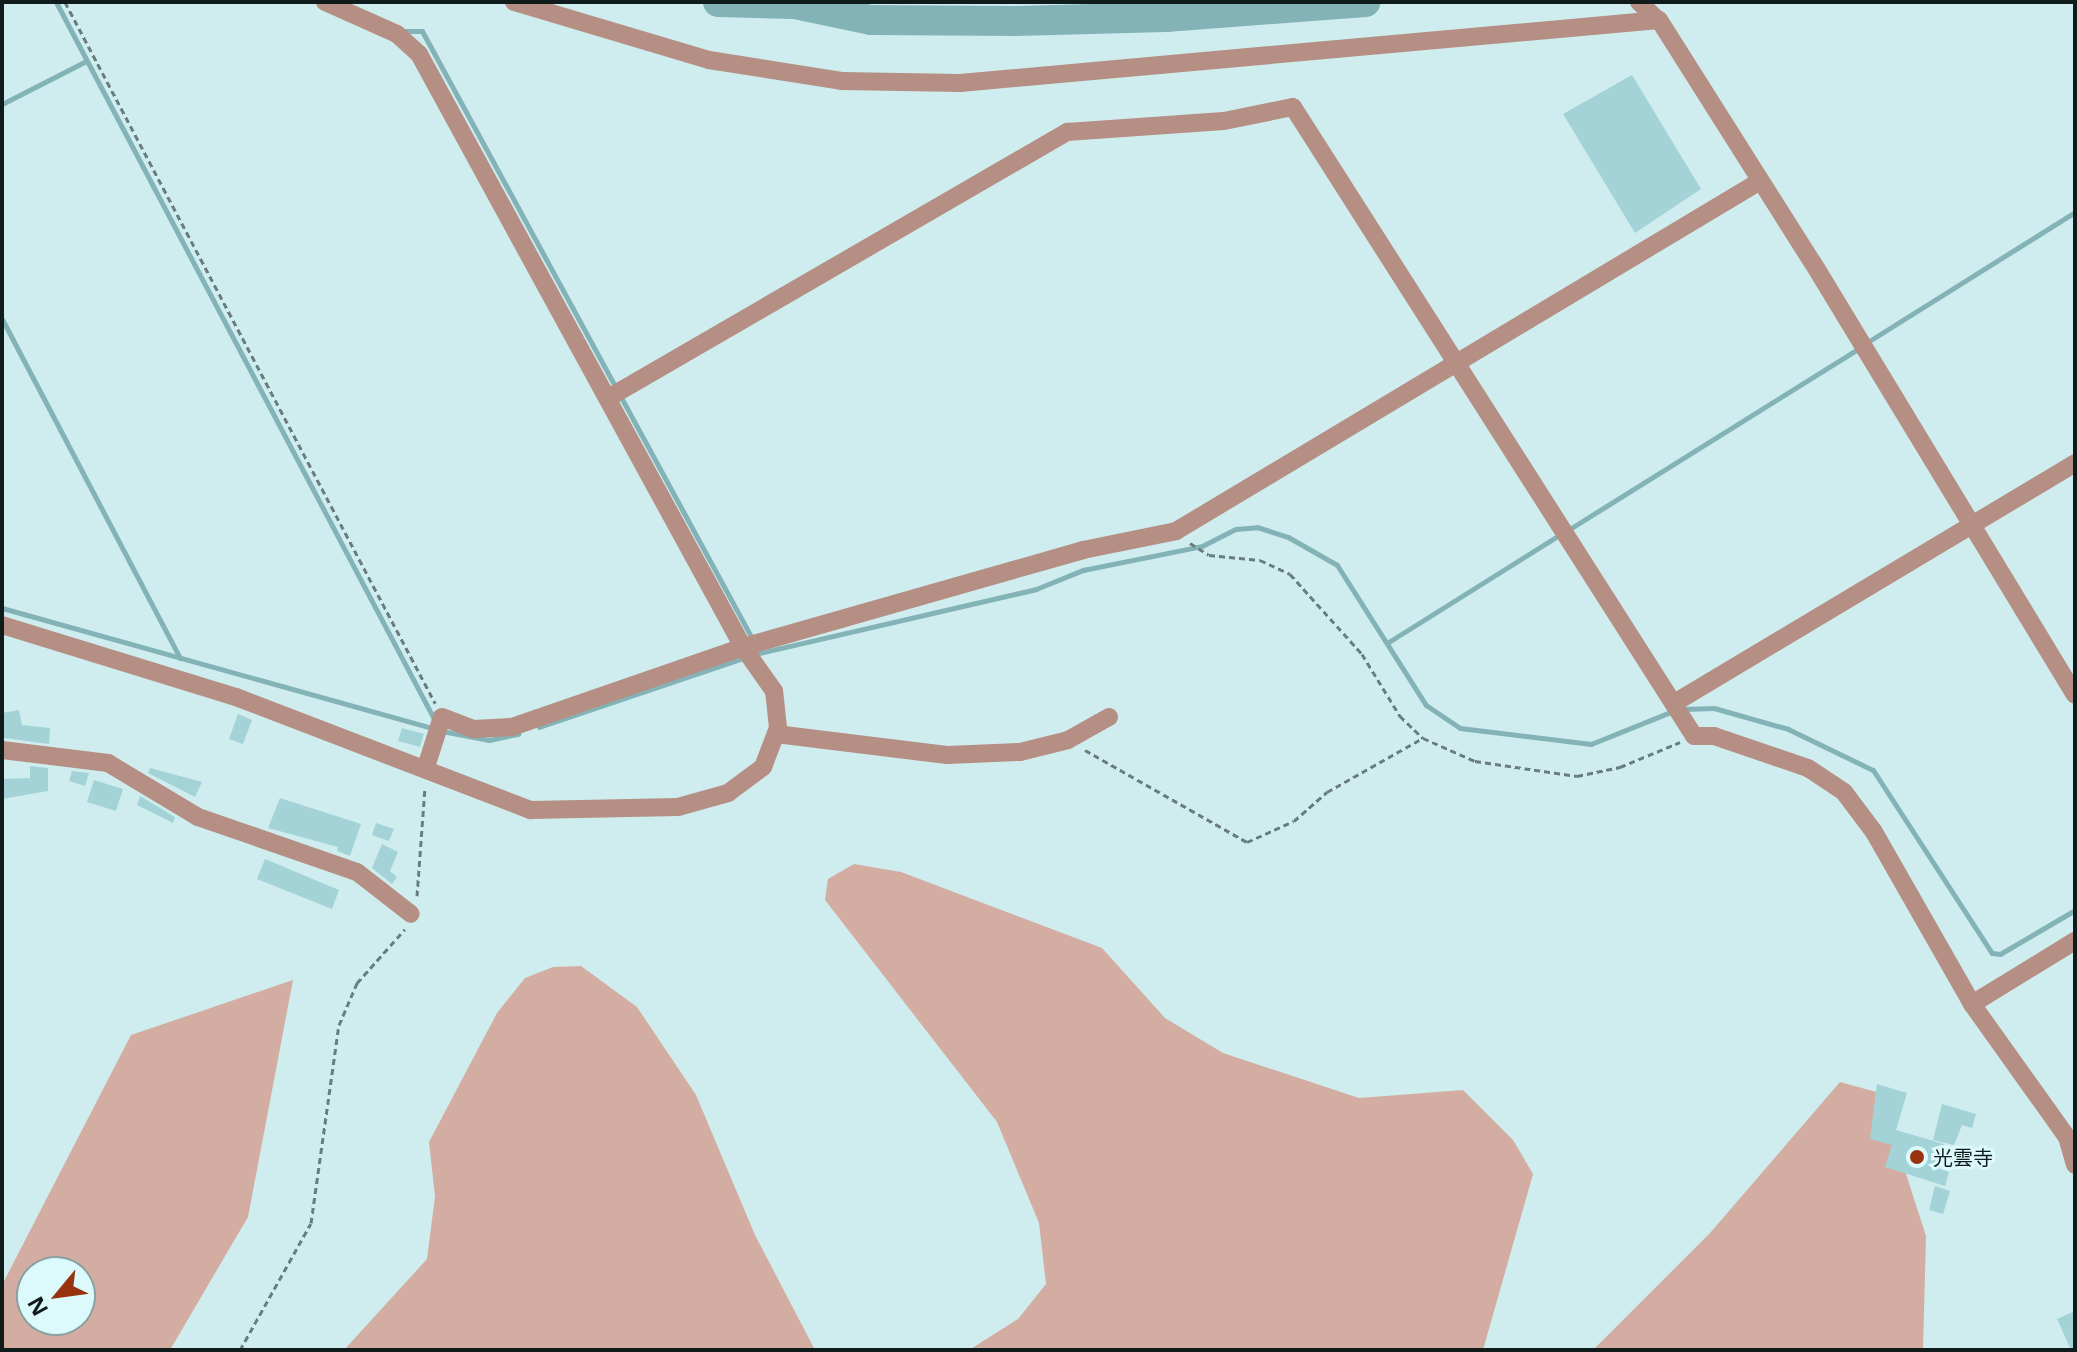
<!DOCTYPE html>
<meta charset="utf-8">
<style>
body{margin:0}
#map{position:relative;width:2077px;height:1352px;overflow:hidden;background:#cfedef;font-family:"Noto Sans","Noto Sans JP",sans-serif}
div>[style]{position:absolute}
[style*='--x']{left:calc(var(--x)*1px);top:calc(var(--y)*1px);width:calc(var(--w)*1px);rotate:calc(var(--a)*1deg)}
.green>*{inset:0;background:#d3ada1}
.stream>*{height:5px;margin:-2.5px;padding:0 2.5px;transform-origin:2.5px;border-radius:2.5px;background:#84b3b7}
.river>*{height:30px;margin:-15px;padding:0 15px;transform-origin:15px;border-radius:15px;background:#84b3b7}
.building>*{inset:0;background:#a3d3d7}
.path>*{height:3px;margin-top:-1.5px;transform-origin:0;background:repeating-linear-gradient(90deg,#697d7f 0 6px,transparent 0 10px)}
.street>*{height:18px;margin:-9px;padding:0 9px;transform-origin:9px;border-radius:9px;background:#b58f83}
.dots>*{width:22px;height:22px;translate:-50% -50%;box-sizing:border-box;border:4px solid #dcfafc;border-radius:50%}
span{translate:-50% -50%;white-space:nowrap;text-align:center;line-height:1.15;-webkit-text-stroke:6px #dcfafc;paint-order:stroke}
.poi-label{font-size:20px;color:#101b1c}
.left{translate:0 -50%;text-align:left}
.frame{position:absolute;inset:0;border:4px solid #101b1c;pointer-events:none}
.north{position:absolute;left:16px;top:1256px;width:80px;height:80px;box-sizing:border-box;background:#dcfafc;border:2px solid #8aa1a2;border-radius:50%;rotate:241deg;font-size:22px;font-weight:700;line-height:32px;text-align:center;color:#101b1c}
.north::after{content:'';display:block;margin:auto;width:28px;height:36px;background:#99320e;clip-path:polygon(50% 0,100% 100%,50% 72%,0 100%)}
</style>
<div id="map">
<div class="green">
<div style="clip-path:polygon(854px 864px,901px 872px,1102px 948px,1165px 1018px,1223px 1053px,1359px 1098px,1463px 1090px,1513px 1140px,1533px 1174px,1483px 1350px,969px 1350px,1018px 1319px,1046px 1284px,1039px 1223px,997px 1122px,825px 900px,828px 879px)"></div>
<div style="clip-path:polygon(581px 966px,637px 1007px,696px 1095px,755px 1235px,815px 1350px,344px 1350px,427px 1259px,435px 1196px,429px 1142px,497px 1013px,525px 978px,553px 967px)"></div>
<div style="clip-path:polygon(evenodd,293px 980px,248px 1217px,170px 1350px,2px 1350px,2px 1285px,131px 1035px,293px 980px,32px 1272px,80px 1272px,80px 1320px,32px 1320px,32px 1272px)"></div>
<div style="clip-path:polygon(1840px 1082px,1880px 1093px,1926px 1236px,1923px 1350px,1593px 1350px,1710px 1233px)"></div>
</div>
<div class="stream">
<div style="--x:56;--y:2;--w:811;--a:62.2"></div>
<div style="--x:405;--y:31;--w:17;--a:0"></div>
<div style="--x:422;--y:31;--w:693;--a:61.48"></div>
<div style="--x:2;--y:104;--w:94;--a:-27.1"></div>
<div style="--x:2;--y:319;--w:383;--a:62.3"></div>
<div style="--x:1866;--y:343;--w:247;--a:-32.1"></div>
<div style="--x:1568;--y:530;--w:342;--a:-32"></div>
<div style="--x:2;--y:608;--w:446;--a:15.6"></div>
<div style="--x:1387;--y:643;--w:203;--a:-32.1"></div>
<div style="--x:755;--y:654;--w:288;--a:-13"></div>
<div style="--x:1036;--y:589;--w:51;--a:-22"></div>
<div style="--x:1083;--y:570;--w:121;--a:-11.4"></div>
<div style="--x:1202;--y:546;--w:38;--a:-27"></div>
<div style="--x:1236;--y:529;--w:21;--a:-5"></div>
<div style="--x:1257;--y:527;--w:33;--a:18"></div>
<div style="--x:1288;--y:537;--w:56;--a:29.7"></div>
<div style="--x:1337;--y:565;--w:166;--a:57.6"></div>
<div style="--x:1426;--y:705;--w:41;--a:34.1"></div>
<div style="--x:1460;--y:728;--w:132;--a:7"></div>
<div style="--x:1591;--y:744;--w:88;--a:-21.9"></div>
<div style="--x:1683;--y:709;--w:31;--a:-2"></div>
<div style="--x:1714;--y:708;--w:77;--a:15.8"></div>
<div style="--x:1788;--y:729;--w:94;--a:25.8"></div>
<div style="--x:1873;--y:770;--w:218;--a:57"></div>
<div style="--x:1992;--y:953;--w:8;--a:7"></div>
<div style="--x:2000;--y:954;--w:87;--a:-30.4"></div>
<div style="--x:539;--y:727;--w:219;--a:-18.7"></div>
<div style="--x:442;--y:731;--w:48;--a:10.8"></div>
<div style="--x:489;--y:740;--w:30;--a:-12"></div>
</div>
<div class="river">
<div style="--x:718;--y:2;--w:77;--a:1.5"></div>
<div style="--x:795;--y:4;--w:78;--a:11.9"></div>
<div style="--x:871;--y:20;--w:145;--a:0.4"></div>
<div style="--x:1016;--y:21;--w:150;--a:-1.5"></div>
<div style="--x:1166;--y:17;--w:200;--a:-4.3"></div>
</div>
<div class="building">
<div style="clip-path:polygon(1632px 75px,1701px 189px,1635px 233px,1563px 114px)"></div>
<div style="clip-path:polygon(19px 710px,22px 725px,50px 728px,49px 744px,4px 738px,2px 713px)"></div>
<div style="clip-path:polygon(238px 714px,252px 720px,243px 744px,229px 739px)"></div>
<div style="clip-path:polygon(402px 728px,424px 734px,420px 747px,398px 741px)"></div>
<div style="clip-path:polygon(30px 766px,48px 768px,48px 791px,2px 799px,2px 779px,30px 778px)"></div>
<div style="clip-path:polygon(150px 768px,202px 782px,195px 797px,148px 773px)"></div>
<div style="clip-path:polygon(72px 771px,89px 773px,85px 786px,69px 781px)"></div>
<div style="clip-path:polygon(94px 780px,123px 789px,116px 811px,87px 802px)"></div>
<div style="clip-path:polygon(140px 796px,175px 817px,173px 823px,137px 805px)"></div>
<div style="clip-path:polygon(280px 798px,361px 824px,350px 856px,337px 851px,338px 847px,268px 828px)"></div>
<div style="clip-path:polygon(376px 823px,394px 829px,389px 841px,372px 835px)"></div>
<div style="clip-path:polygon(382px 844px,398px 852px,390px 871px,397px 877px,392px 884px,372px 868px)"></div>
<div style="clip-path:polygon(265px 859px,339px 890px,332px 909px,257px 879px)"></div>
<div style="clip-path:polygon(1877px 1084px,1907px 1093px,1896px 1130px,1944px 1144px,1937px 1168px,1949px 1172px,1945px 1186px,1885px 1167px,1892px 1145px,1870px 1139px)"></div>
<div style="clip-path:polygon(1942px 1104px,1976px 1114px,1972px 1128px,1962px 1125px,1954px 1145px,1933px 1140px)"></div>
<div style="clip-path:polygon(1935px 1186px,1950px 1191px,1943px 1214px,1929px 1210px)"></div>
<div style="clip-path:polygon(2075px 1311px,2075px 1350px,2071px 1350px,2057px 1319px)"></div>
</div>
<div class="path">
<div style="--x:65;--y:2;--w:793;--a:62.17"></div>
<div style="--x:1190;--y:543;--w:22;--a:32"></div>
<div style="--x:1209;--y:555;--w:51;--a:5.6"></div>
<div style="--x:1260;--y:560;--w:33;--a:25"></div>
<div style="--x:1290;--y:574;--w:108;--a:48"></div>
<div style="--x:1362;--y:654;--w:73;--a:58.5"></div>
<div style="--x:1400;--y:716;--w:32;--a:44"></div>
<div style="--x:1423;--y:738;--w:57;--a:23.9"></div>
<div style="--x:1475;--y:761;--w:103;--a:8.4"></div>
<div style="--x:1577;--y:776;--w:44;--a:-11.8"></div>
<div style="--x:1620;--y:767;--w:65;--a:-22.6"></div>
<div style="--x:1085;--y:750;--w:186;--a:29.6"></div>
<div style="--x:1247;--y:842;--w:51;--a:-24.1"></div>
<div style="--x:1294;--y:821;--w:44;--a:-41.3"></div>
<div style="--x:1327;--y:792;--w:110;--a:-29.4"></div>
<div style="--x:417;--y:896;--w:108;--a:-85.8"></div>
<div style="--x:240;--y:1350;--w:145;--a:-60.8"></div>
<div style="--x:311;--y:1223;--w:200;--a:-82"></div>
<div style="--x:339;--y:1025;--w:46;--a:-66.8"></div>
<div style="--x:357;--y:983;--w:72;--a:-48.4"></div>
</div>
<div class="street">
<div style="--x:514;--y:2;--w:203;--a:16.6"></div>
<div style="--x:709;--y:60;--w:134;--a:9"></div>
<div style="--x:841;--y:81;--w:119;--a:1"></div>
<div style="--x:960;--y:83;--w:702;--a:-5.15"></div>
<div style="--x:1639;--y:2;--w:30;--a:44"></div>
<div style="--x:1661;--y:23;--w:284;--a:57.7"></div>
<div style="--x:1813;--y:263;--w:505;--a:58.76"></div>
<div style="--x:608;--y:398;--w:531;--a:-30.09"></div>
<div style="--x:1067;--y:132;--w:157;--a:-4"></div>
<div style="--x:1224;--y:121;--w:70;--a:-11.5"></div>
<div style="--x:1293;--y:107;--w:746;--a:57.48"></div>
<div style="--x:1694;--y:736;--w:20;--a:0"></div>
<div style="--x:1714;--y:736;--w:99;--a:18.8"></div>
<div style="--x:1808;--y:768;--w:43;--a:33.7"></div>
<div style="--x:1844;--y:792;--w:50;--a:53.1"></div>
<div style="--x:1874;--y:832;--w:198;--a:60.3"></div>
<div style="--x:1972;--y:1004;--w:163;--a:54.5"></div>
<div style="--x:2067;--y:1137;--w:29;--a:74"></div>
<div style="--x:2;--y:625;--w:245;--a:17.1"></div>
<div style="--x:236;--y:697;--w:316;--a:21"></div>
<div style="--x:531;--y:810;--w:147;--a:-1.2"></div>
<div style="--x:678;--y:807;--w:52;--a:-15.6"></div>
<div style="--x:728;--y:793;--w:44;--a:-36.6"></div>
<div style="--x:763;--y:767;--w:42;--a:-69"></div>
<div style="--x:778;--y:728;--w:37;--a:-96"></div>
<div style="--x:774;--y:691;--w:54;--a:-125.2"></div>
<div style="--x:743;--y:647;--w:676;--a:-118.65"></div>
<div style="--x:419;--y:54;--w:30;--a:-138"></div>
<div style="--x:397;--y:34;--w:79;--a:-156"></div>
<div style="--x:1676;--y:702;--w:465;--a:-30.9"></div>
<div style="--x:776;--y:734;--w:172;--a:7"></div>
<div style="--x:947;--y:755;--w:73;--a:-2.4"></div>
<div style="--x:1020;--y:752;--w:49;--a:-14"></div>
<div style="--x:1068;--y:740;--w:47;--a:-29.3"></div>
<div style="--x:2;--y:750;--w:107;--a:7"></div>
<div style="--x:108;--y:763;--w:105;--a:31"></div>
<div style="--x:198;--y:817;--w:168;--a:19.1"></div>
<div style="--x:357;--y:872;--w:68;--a:37.9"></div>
<div style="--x:426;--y:767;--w:52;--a:-72.3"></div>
<div style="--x:442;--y:717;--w:34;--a:21"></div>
<div style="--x:474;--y:729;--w:38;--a:-3"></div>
<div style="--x:512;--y:727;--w:244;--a:-19.1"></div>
<div style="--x:743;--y:647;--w:354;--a:-15.9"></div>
<div style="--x:1083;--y:550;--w:95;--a:-11.5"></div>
<div style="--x:1176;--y:531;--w:681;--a:-30.93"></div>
<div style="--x:1972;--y:1004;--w:121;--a:-31.5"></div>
</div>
<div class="dots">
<div style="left:1917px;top:1157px;background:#99320e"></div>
</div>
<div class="poi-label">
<span class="left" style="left:1933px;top:1157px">光雲寺</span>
</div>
<div class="frame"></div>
<div class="north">N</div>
</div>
